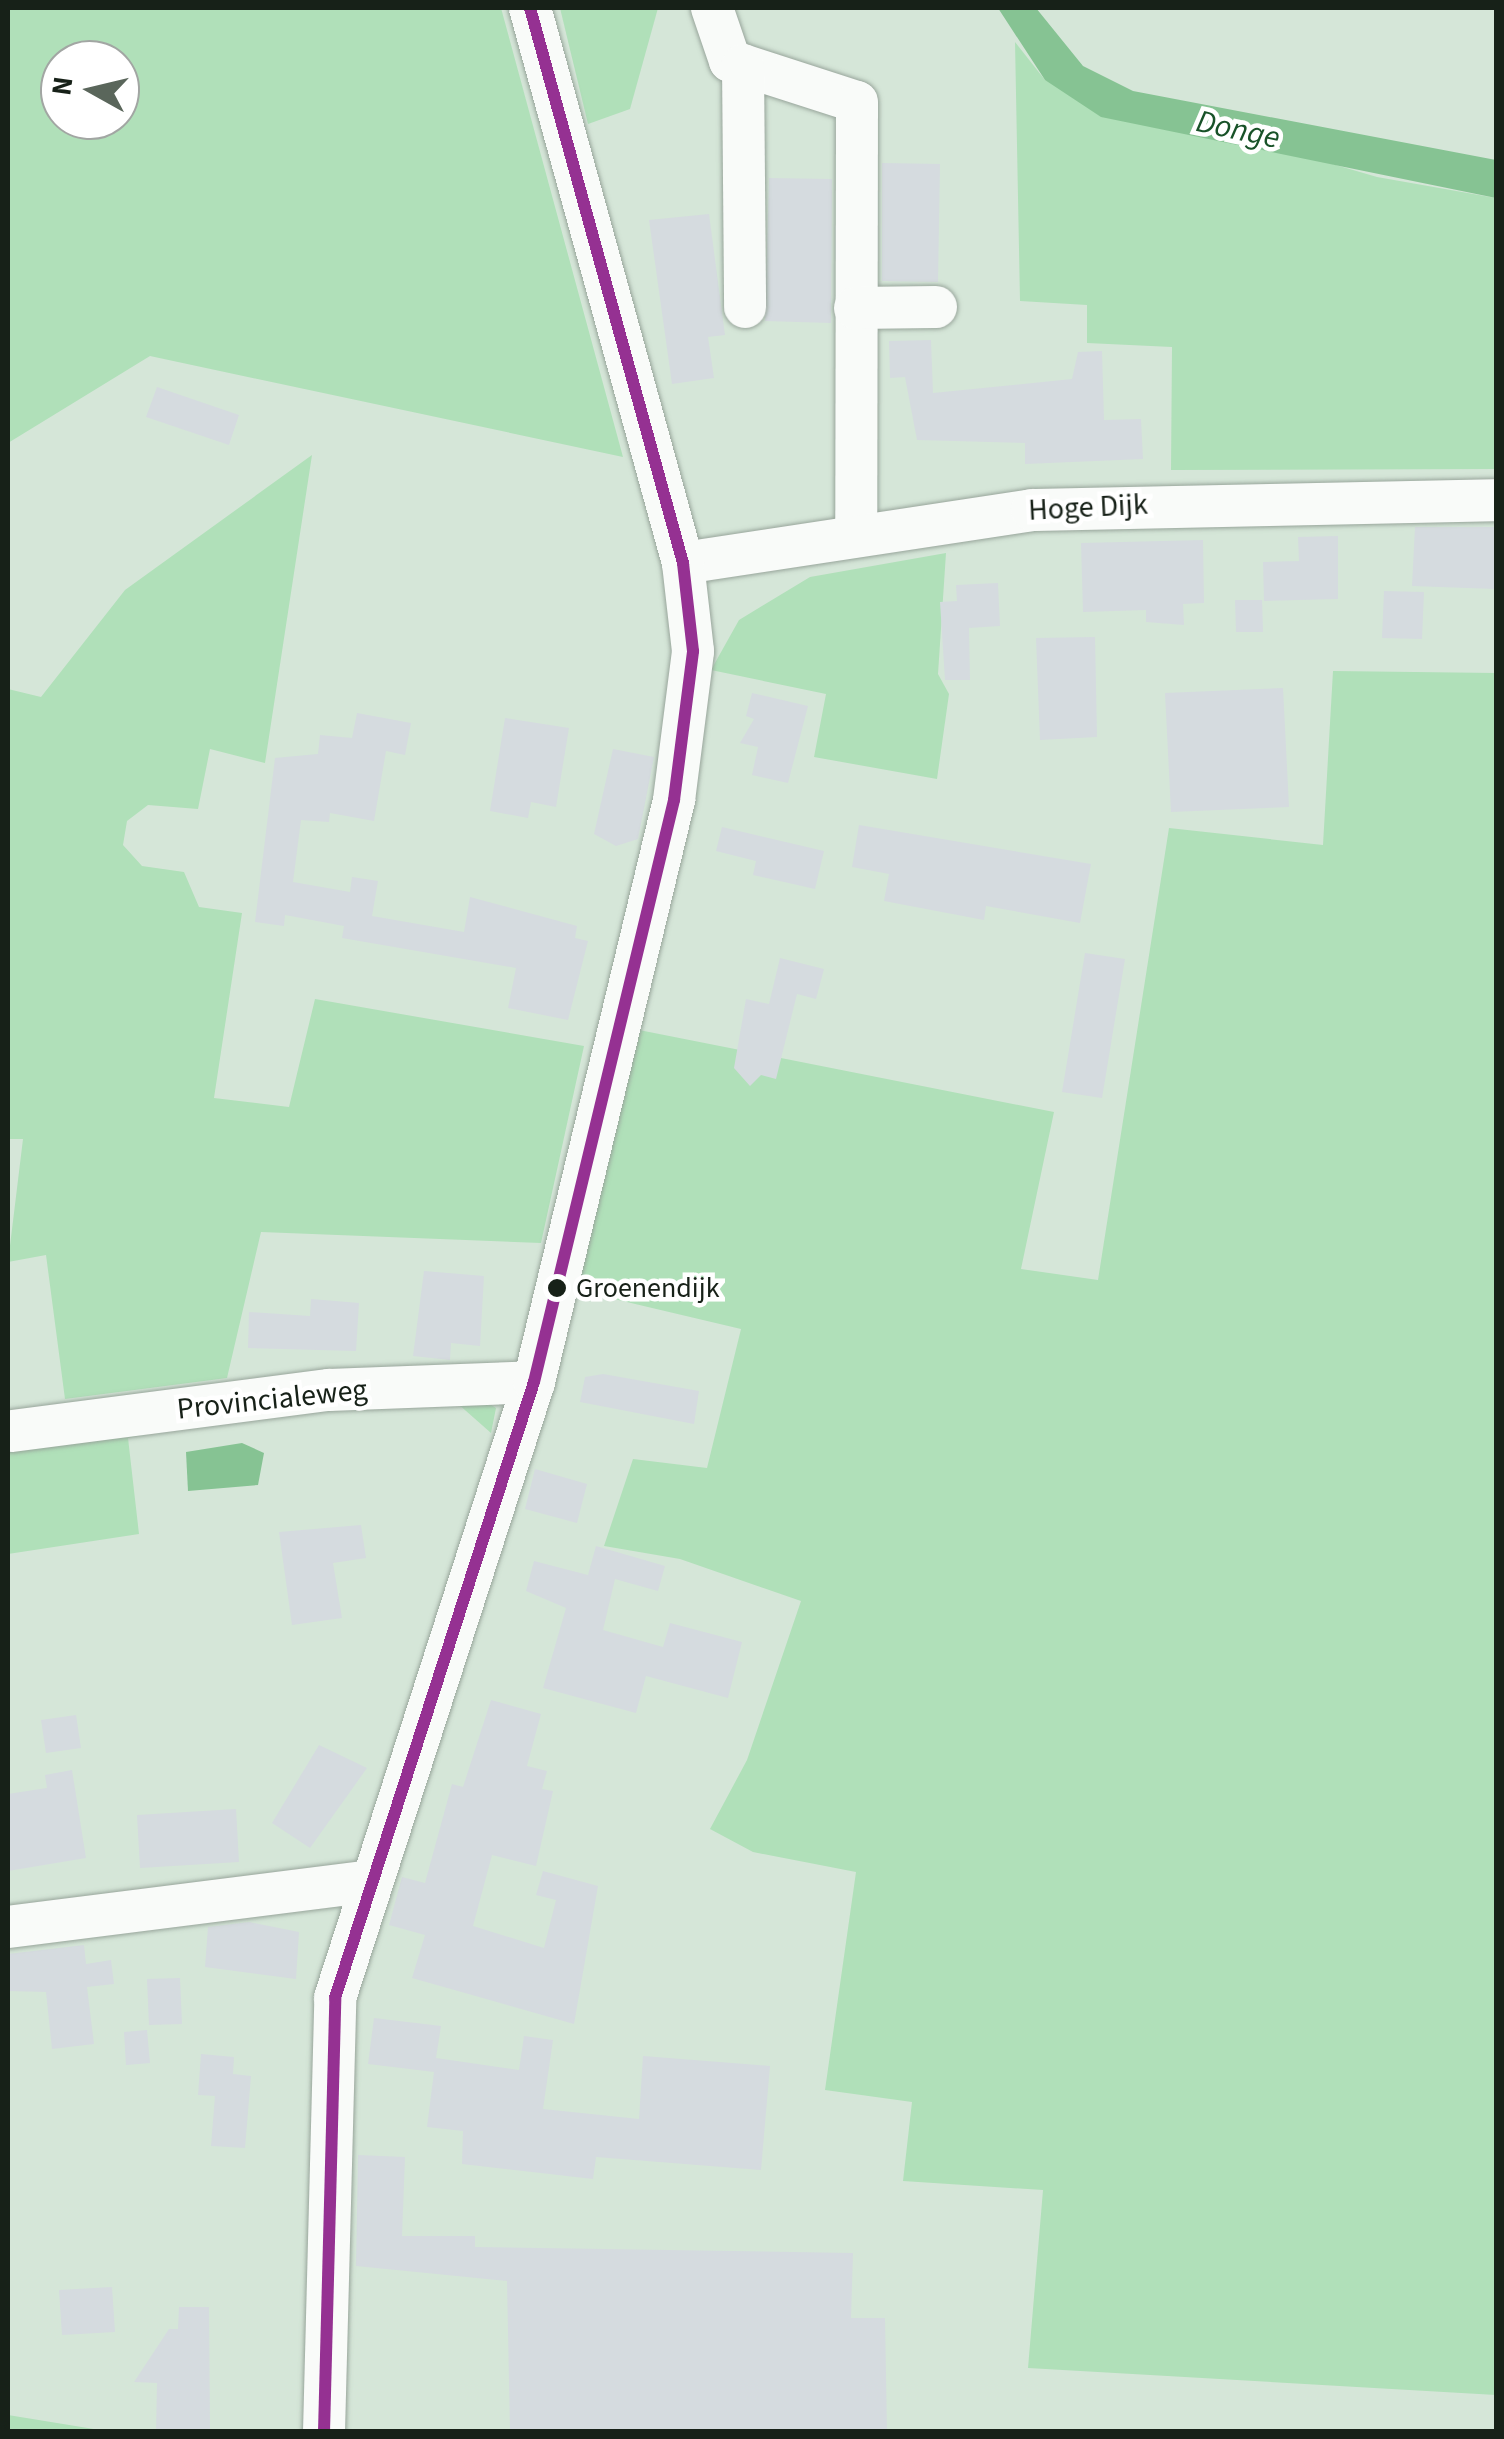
<!DOCTYPE html>
<style>
body{margin:0}
#map{position:relative;width:1504px;height:2439px;overflow:hidden;background:#d5e6d8;font-family:"Source Sans 3",sans-serif}
div>[style]{position:absolute}
[style*='--x']{left:calc(var(--x)*1px);top:calc(var(--y)*1px);width:calc(var(--w)*1px);rotate:calc(var(--a)*1deg)}
.green>*{inset:0;background:#b0e0b9}
.water>*{inset:0;background:#86c393}
.building>*{inset:0;background:#d5dbdf}
.roads{filter:drop-shadow(0 0 2px #98a59b) drop-shadow(0 0 2px #98a59b)}
.minor>*{height:42px;margin:-21px;padding:0 21px;transform-origin:21px;border-radius:21px;background:#f9fbf9}
.bus-1>*{height:12px;margin:-6px;padding:0 6px;transform-origin:6px;border-radius:6px;background:#953192}
.dots>*{width:28px;height:28px;translate:-50% -50%;box-sizing:border-box;border:5px solid #fff;border-radius:50%}
span{translate:-50% -50%;white-space:nowrap;text-align:center;line-height:1.15;-webkit-text-stroke:9px #fff;paint-order:stroke}
.bus-label{font-size:28px;color:#172118}
.left{translate:0 -50%;text-align:left}
.street-label{font-size:30px;color:#172118}
.water-label{font-size:32px;color:#185228;font-style:italic}
.frame{position:absolute;inset:0;border:10px solid #172118;pointer-events:none}
.north{position:absolute;left:40px;top:40px;width:100px;height:100px;box-sizing:border-box;background:#fff;border:2px solid #a2a6a3;border-radius:50%;rotate:278deg;font-size:28px;font-weight:700;line-height:40px;text-align:center;color:#172118}
.north::after{content:'';display:block;margin:auto;width:35px;height:45px;background:#5a665b;clip-path:polygon(50% 0,100% 100%,50% 72%,0 100%)}
</style>
<div id="map">
<div class="green">
<div style="clip-path:polygon(evenodd,8px 8px,501px 8px,623px 457px,150px 356px,8px 443px,8px 8px,60px 60px,120px 60px,120px 120px,60px 120px,60px 60px)"></div>
<div style="clip-path:polygon(560px 8px,658px 8px,630px 109px,588px 124px)"></div>
<div style="clip-path:polygon(1015px 42px,1045px 80px,1377px 177px,1496px 198px,1496px 469px,1171px 470px,1172px 347px,1087px 343px,1087px 305px,1020px 301px)"></div>
<div style="clip-path:polygon(312px 455px,265px 763px,210px 749px,198px 809px,148px 805px,127px 821px,123px 845px,142px 866px,184px 872px,199px 907px,242px 913px,214px 1098px,289px 1107px,315px 999px,584px 1046px,541px 1243px,261px 1232px,227px 1378px,65px 1399px,46px 1255px,8px 1262px,23px 1139px,8px 1139px,8px 689px,41px 697px,125px 590px)"></div>
<div style="clip-path:polygon(946px 553px,938px 674px,949px 694px,937px 779px,814px 757px,826px 694px,711px 670px,739px 620px,810px 577px)"></div>
<div style="clip-path:polygon(1333px 671px,1496px 673px,1496px 2395px,1028px 2368px,1043px 2190px,903px 2181px,912px 2102px,825px 2090px,856px 1872px,753px 1852px,710px 1829px,747px 1760px,801px 1601px,680px 1559px,604px 1546px,633px 1459px,707px 1468px,741px 1329px,576px 1290px,639px 1030px,1054px 1112px,1021px 1269px,1098px 1280px,1169px 828px,1323px 845px)"></div>
<div style="clip-path:polygon(459px 1385px,496px 1408px,491px 1433px,457px 1403px,232px 1417px,128px 1438px,139px 1534px,8px 1554px,8px 1437px,230px 1399px)"></div>
<div style="clip-path:polygon(8px 2415px,106px 2431px,8px 2431px)"></div>
</div>
<div class="water">
<div style="clip-path:polygon(998px 8px,1036px 8px,1083px 66px,1133px 91px,1496px 160px,1496px 198px,1101px 117px,1045px 80px)"></div>
<div style="clip-path:polygon(242px 1443px,264px 1453px,258px 1485px,188px 1491px,186px 1452px)"></div>
</div>
<div class="building">
<div style="clip-path:polygon(882px 163px,940px 164px,938px 282px,882px 281px)"></div>
<div style="clip-path:polygon(769px 178px,832px 179px,831px 323px,765px 321px)"></div>
<div style="clip-path:polygon(709px 214px,725px 335px,708px 337px,714px 378px,672px 384px,649px 220px)"></div>
<div style="clip-path:polygon(931px 340px,933px 393px,1072px 379px,1078px 352px,1102px 351px,1104px 420px,1141px 419px,1143px 459px,1025px 464px,1025px 443px,917px 440px,905px 377px,890px 378px,889px 341px)"></div>
<div style="clip-path:polygon(157px 387px,239px 415px,229px 445px,146px 417px)"></div>
<div style="clip-path:polygon(1415px 527px,1496px 527px,1496px 589px,1412px 586px)"></div>
<div style="clip-path:polygon(1338px 536px,1338px 599px,1264px 601px,1263px 562px,1299px 561px,1298px 537px)"></div>
<div style="clip-path:polygon(1203px 540px,1204px 603px,1183px 604px,1184px 625px,1146px 622px,1146px 610px,1083px 612px,1081px 543px)"></div>
<div style="clip-path:polygon(998px 583px,1000px 626px,969px 628px,970px 680px,945px 680px,940px 602px,957px 601px,956px 585px)"></div>
<div style="clip-path:polygon(1384px 591px,1424px 592px,1422px 639px,1382px 638px)"></div>
<div style="clip-path:polygon(1235px 600px,1262px 600px,1263px 632px,1236px 632px)"></div>
<div style="clip-path:polygon(1095px 637px,1097px 737px,1040px 740px,1036px 638px)"></div>
<div style="clip-path:polygon(1283px 688px,1289px 807px,1171px 812px,1165px 693px)"></div>
<div style="clip-path:polygon(752px 693px,808px 706px,788px 783px,752px 775px,758px 747px,740px 743px,754px 719px,746px 716px)"></div>
<div style="clip-path:polygon(357px 713px,411px 723px,405px 755px,386px 751px,374px 821px,330px 813px,329px 822px,301px 820px,293px 882px,350px 892px,352px 877px,378px 881px,372px 916px,464px 932px,470px 897px,577px 926px,575px 938px,588px 941px,568px 1020px,508px 1008px,516px 968px,342px 938px,344px 926px,285px 915px,284px 926px,255px 922px,275px 758px,318px 754px,320px 735px,352px 738px)"></div>
<div style="clip-path:polygon(505px 718px,569px 728px,556px 807px,531px 802px,528px 818px,490px 811px)"></div>
<div style="clip-path:polygon(613px 749px,654px 757px,638px 839px,616px 846px,594px 834px)"></div>
<div style="clip-path:polygon(859px 825px,1091px 864px,1080px 923px,986px 906px,984px 920px,884px 901px,889px 874px,852px 867px)"></div>
<div style="clip-path:polygon(722px 827px,824px 851px,815px 889px,753px 875px,756px 861px,716px 851px)"></div>
<div style="clip-path:polygon(1085px 953px,1125px 959px,1102px 1098px,1062px 1092px)"></div>
<div style="clip-path:polygon(780px 958px,824px 969px,816px 999px,797px 994px,776px 1079px,761px 1075px,750px 1086px,734px 1068px,746px 999px,769px 1004px)"></div>
<div style="clip-path:polygon(424px 1271px,484px 1276px,480px 1346px,451px 1343px,450px 1360px,413px 1356px)"></div>
<div style="clip-path:polygon(311px 1299px,359px 1303px,356px 1351px,248px 1348px,249px 1312px,310px 1316px)"></div>
<div style="clip-path:polygon(603px 1374px,699px 1391px,694px 1424px,580px 1402px,585px 1377px)"></div>
<div style="clip-path:polygon(535px 1469px,587px 1484px,577px 1523px,525px 1509px)"></div>
<div style="clip-path:polygon(361px 1525px,366px 1558px,333px 1563px,342px 1618px,292px 1625px,279px 1532px)"></div>
<div style="clip-path:polygon(596px 1546px,665px 1566px,658px 1591px,615px 1579px,603px 1630px,663px 1647px,670px 1623px,742px 1642px,728px 1698px,646px 1676px,636px 1713px,543px 1688px,566px 1608px,526px 1591px,534px 1561px,588px 1575px)"></div>
<div style="clip-path:polygon(491px 1700px,541px 1714px,527px 1766px,547px 1771px,542px 1789px,553px 1791px,536px 1866px,492px 1855px,473px 1926px,544px 1948px,556px 1900px,536px 1895px,543px 1871px,598px 1886px,574px 2024px,412px 1978px,425px 1935px,389px 1925px,402px 1877px,425px 1883px,452px 1784px,463px 1787px)"></div>
<div style="clip-path:polygon(76px 1715px,81px 1748px,46px 1753px,41px 1720px)"></div>
<div style="clip-path:polygon(319px 1745px,367px 1768px,310px 1848px,272px 1823px)"></div>
<div style="clip-path:polygon(72px 1770px,86px 1858px,8px 1871px,8px 1794px,47px 1788px,45px 1775px)"></div>
<div style="clip-path:polygon(236px 1809px,239px 1862px,140px 1868px,137px 1815px)"></div>
<div style="clip-path:polygon(249px 1922px,299px 1932px,296px 1979px,205px 1967px,208px 1927px)"></div>
<div style="clip-path:polygon(84px 1945px,86px 1964px,111px 1960px,114px 1984px,87px 1987px,94px 2044px,52px 2049px,46px 1992px,8px 1991px,8px 1954px)"></div>
<div style="clip-path:polygon(180px 1978px,182px 2024px,149px 2025px,147px 1979px)"></div>
<div style="clip-path:polygon(374px 2018px,441px 2026px,436px 2058px,519px 2070px,524px 2036px,553px 2040px,543px 2109px,639px 2119px,643px 2056px,770px 2066px,761px 2170px,596px 2157px,593px 2179px,462px 2164px,463px 2131px,427px 2127px,434px 2072px,368px 2064px)"></div>
<div style="clip-path:polygon(147px 2030px,150px 2063px,126px 2065px,124px 2032px)"></div>
<div style="clip-path:polygon(201px 2054px,234px 2057px,233px 2074px,251px 2076px,245px 2148px,211px 2146px,215px 2096px,198px 2095px)"></div>
<div style="clip-path:polygon(358px 2155px,405px 2157px,402px 2236px,475px 2236px,475px 2247px,853px 2253px,851px 2318px,885px 2318px,887px 2432px,510px 2432px,507px 2281px,356px 2266px)"></div>
<div style="clip-path:polygon(112px 2287px,115px 2332px,62px 2335px,59px 2290px)"></div>
<div style="clip-path:polygon(179px 2307px,209px 2307px,210px 2432px,156px 2432px,157px 2383px,134px 2382px,169px 2329px,178px 2329px)"></div>
</div>
<div class="roads">
<div class="minor">
<div style="--x:712;--y:8;--w:56;--a:71.2"></div>
<div style="--x:730;--y:61;--w:133;--a:17.9"></div>
<div style="--x:857;--y:102;--w:429;--a:90.1"></div>
<div style="--x:743;--y:65;--w:242;--a:89.5"></div>
<div style="--x:855;--y:308;--w:81;--a:-0.7"></div>
<div style="--x:683;--y:563;--w:353;--a:-8.6"></div>
<div style="--x:1032;--y:510;--w:464;--a:-1.2"></div>
<div style="--x:12;--y:1431;--w:320;--a:-7.4"></div>
<div style="--x:329;--y:1390;--w:205;--a:-2.2"></div>
<div style="--x:8;--y:1927;--w:361;--a:-7.2"></div>
<div style="--x:324;--y:2432;--w:434;--a:-88.5"></div>
<div style="--x:335;--y:1998;--w:647;--a:-72.1"></div>
<div style="--x:534;--y:1382;--w:599;--a:-76.47"></div>
<div style="--x:674;--y:800;--w:150;--a:-82.7"></div>
<div style="--x:693;--y:651;--w:89;--a:-96.5"></div>
<div style="--x:683;--y:563;--w:576;--a:-105.41"></div>
</div>
</div>
<div class="bus-1">
<div style="--x:324;--y:2432;--w:434;--a:-88.5"></div>
<div style="--x:335;--y:1998;--w:647;--a:-72.1"></div>
<div style="--x:534;--y:1382;--w:599;--a:-76.47"></div>
<div style="--x:674;--y:800;--w:150;--a:-82.7"></div>
<div style="--x:693;--y:651;--w:89;--a:-96.5"></div>
<div style="--x:683;--y:563;--w:576;--a:-105.41"></div>
</div>
<div class="dots">
<div style="left:557px;top:1288px;background:#172118"></div>
</div>
<div class="bus-label">
<span class="left" style="left:576px;top:1288px">Groenendijk</span>
</div>
<div class="street-label">
<span style="left:1088px;top:508px;rotate:-3deg">Hoge Dijk</span>
<span style="left:272px;top:1400px;rotate:-6deg">Provincialeweg</span>
</div>
<div class="water-label">
<span style="left:1238px;top:130px;rotate:12deg">Donge</span>
</div>
<div class="frame"></div>
<div class="north">N</div>
</div>
